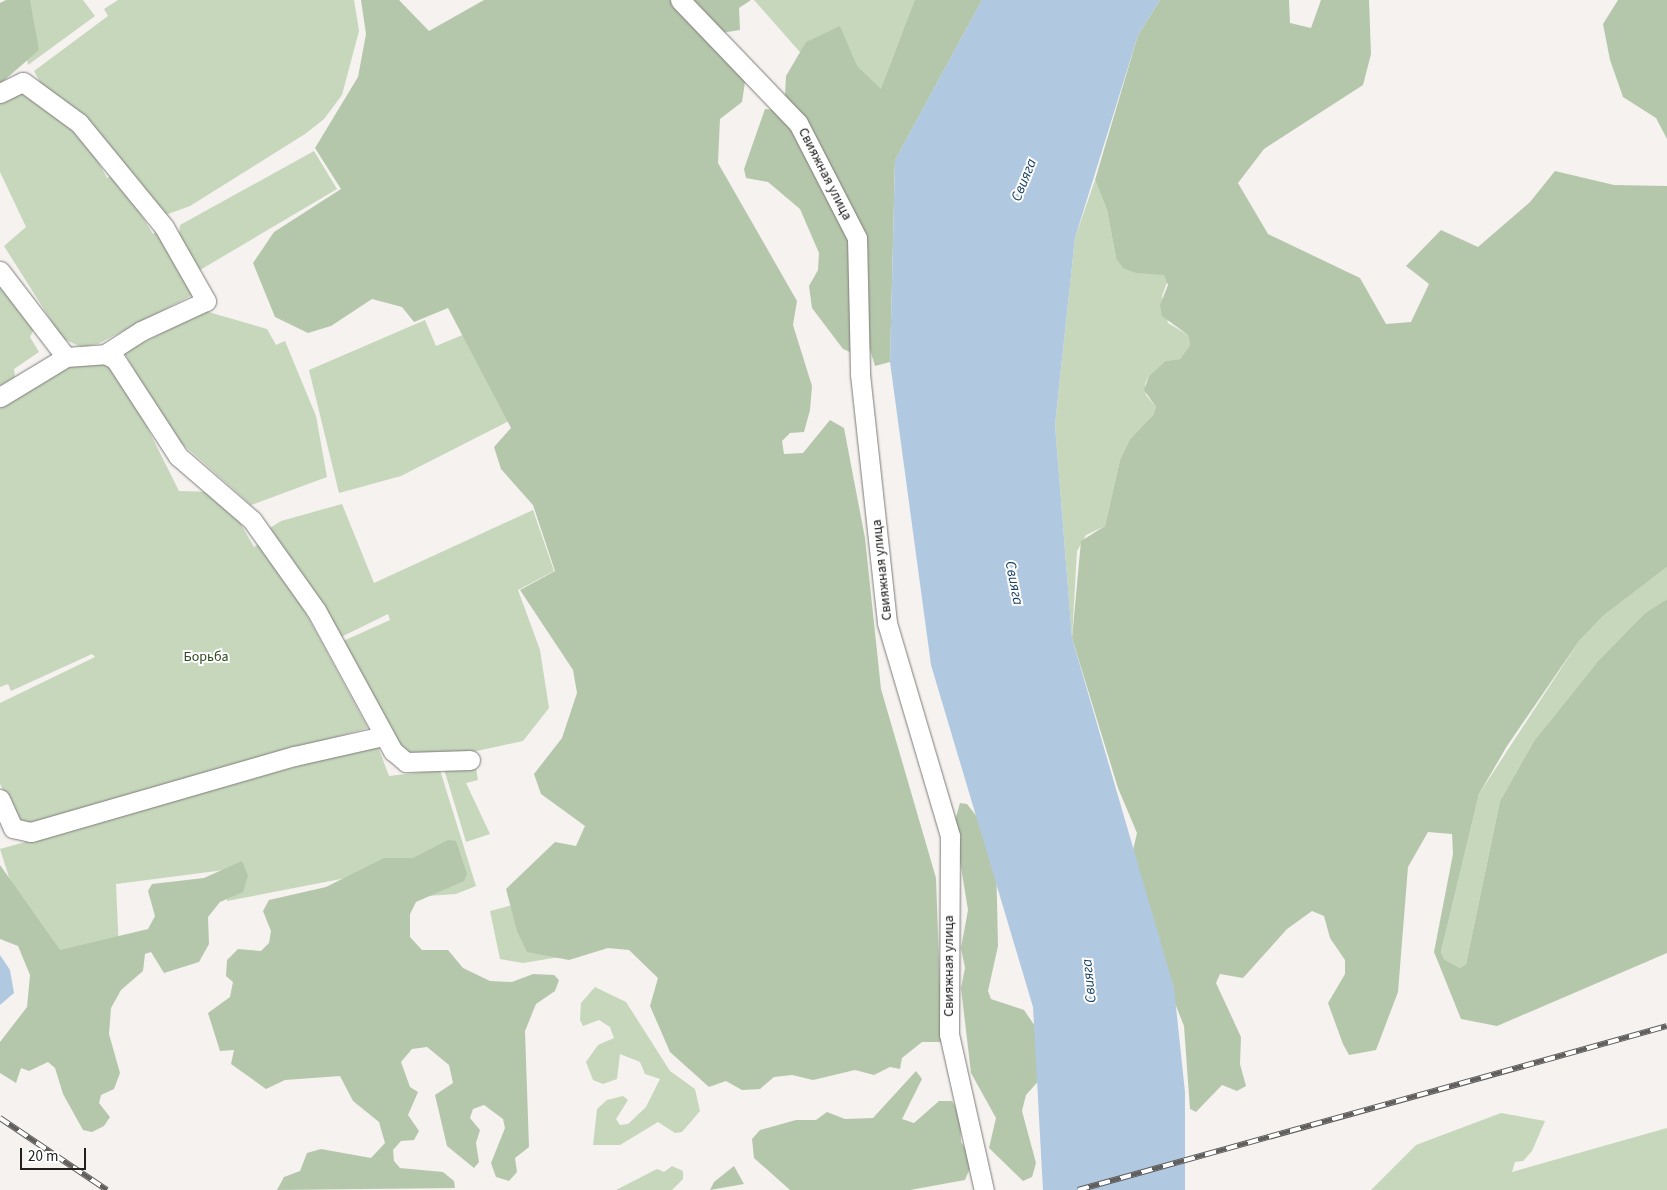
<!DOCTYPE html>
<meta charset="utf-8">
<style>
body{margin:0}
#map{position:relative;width:1667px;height:1190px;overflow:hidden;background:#f5f2f0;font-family:"Source Sans 3",sans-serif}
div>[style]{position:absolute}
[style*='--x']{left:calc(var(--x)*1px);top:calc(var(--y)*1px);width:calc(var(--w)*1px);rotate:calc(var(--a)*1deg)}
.green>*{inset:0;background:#c6d7bc}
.forest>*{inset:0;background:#b5c7ab}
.water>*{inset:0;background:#b0c9e1}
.roads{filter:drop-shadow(0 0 1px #7d7b78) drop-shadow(0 0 1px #7d7b78)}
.street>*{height:19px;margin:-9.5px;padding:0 9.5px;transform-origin:9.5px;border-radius:9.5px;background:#fff}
.rail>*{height:5.5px;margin-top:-2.75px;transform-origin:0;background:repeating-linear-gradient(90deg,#fff 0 11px,#615f5e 0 22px);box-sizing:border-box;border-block:1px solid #615f5e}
span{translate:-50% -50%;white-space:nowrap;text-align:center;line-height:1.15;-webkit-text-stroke:4px #fff;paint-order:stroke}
.street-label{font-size:14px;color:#21201f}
.park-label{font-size:14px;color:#2d471c}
.water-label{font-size:15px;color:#194264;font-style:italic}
.scale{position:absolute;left:20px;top:1148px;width:66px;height:22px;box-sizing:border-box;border:2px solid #21201f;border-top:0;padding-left:6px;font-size:15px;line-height:18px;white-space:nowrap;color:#21201f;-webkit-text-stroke:4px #fff;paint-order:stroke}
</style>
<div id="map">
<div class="green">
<div style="clip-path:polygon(17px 0,83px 0,95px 16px,28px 65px)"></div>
<div style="clip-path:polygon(118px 0,354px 0,359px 31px,342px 95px,324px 119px,305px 134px,190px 206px,160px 217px,42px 86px,34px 71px,108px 16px,104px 9px)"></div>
<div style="clip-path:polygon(754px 0,982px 0,895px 160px)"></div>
<div style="clip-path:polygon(23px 93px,58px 115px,89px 145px,107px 178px,116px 174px,153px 234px,160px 229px,198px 292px,98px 344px,81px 347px,62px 338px,4px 246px,26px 227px,0 172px,0 100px)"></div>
<div style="clip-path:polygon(314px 151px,337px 189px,200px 270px,179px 235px,180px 225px)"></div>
<div style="clip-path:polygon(1095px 180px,1107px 210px,1116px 258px,1164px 275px,1168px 280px,1162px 296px,1168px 323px,1188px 335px,1190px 345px,1180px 359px,1165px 361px,1149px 376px,1145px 384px,1146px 395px,1156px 407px,1153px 415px,1130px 439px,1120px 460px,1105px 526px,1086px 535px,1077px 551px,1072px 638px,1055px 425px,1075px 238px)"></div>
<div style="clip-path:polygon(0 276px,35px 327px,30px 337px,39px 352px,14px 369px,15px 377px,0 386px)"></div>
<div style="clip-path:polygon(205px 311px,267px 329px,276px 345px,285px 341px,316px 416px,327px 477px,251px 505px,170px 433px,124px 352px)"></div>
<div style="clip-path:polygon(425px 320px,436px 346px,472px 331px,513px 419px,401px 476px,339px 493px,309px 370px)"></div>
<div style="clip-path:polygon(101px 360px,123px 379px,179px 491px,213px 492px,234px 512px,254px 547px,261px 543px,284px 573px,368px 728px,26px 824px,16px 816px,0 784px,0 703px,95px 657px,92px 654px,11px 691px,8px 684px,0 687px,0 408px,66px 367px)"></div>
<div style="clip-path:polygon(342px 504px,374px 583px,533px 510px,554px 571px,518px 590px,540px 650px,549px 708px,523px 741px,440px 759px,407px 757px,377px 703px,372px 704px,341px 642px,390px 620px,388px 614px,339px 638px,270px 528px,281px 521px)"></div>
<div style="clip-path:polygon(1667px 567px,1667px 599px,1645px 613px,1599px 660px,1534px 741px,1500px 801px,1466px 964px,1460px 968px,1444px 959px,1441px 952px,1479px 794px,1579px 641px,1603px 616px)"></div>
<div style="clip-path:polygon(377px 744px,389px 776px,440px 770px,476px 886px,456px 894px,427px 896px,408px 866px,227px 901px,224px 870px,116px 884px,119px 951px,60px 970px,21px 915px,0 849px)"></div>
<div style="clip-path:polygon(475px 762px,478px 780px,466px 783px,490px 834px,466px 842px,444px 769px)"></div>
<div style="clip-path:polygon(580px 887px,596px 951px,523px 963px,500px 959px,490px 911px)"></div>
<div style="clip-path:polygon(595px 987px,626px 1002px,670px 1071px,695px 1089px,700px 1111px,682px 1132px,675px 1133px,658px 1122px,620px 1145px,593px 1145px,597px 1109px,607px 1100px,623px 1096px,628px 1100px,616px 1119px,620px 1125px,628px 1124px,646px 1107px,660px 1079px,645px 1074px,640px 1062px,620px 1054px,617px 1079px,603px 1084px,593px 1080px,586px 1062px,598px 1045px,614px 1038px,610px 1027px,599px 1020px,583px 1026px,580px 1020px,581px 1003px)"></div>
<div style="clip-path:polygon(1501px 1113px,1545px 1121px,1532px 1151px,1523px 1161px,1515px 1162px,1512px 1172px,1667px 1128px,1667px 1190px,1371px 1190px,1416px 1145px)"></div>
<div style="clip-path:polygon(672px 1166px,683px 1171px,683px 1179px,672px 1190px,616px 1190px,657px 1169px,664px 1172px)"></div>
</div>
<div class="forest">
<div style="clip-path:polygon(6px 0,30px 0,39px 50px,0 84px,0 3px)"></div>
<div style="clip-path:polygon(361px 0,399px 0,429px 31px,484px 0,672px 0,745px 82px,742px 102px,720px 119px,718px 163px,797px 301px,793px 325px,812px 386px,810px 410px,804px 432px,790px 433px,782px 441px,784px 454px,803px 453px,830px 420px,844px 428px,865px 538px,881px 689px,936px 878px,942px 1042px,922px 1042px,902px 1058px,900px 1069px,890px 1067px,874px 1075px,855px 1070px,813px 1080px,792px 1075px,774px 1077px,760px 1089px,742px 1090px,726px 1081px,709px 1087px,670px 1052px,650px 1006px,658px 978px,629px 950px,608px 948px,569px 960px,527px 952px,517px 931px,506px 889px,555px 842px,576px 846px,585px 826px,541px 794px,534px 774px,562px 738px,577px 693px,573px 670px,520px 590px,555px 571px,533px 505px,501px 469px,494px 447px,511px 428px,448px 308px,414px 322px,402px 307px,372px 299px,331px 326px,308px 333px,275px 317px,253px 263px,274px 232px,341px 189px,315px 148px,358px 77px,366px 34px)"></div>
<div style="clip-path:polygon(692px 0,751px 0,739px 8px,740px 30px,721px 33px)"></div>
<div style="clip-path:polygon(915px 0,982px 0,895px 160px,890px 362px,875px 366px,869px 346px,868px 247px,820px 146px,785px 96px,786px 76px,806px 42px,840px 26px,857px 66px,881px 89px)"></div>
<div style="clip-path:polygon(1160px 0,1289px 0,1290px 23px,1311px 28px,1321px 0,1369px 0,1371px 54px,1363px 85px,1264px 149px,1238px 183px,1268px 234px,1360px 278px,1386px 324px,1411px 322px,1429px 284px,1406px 266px,1441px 230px,1478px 247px,1530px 202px,1555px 171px,1614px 185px,1667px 186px,1667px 567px,1603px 616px,1579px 641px,1507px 746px,1479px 794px,1441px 952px,1444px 959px,1460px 968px,1466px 964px,1500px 801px,1534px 741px,1599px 660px,1645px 613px,1667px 599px,1667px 953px,1497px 1026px,1461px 1019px,1434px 952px,1453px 854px,1452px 834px,1428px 832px,1408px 867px,1398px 992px,1376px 1050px,1349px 1055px,1343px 1044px,1328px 1003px,1345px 974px,1345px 960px,1330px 938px,1324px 916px,1312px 911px,1287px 929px,1243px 978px,1220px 974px,1216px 983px,1241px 1037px,1240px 1064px,1246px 1086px,1237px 1091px,1222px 1085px,1196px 1112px,1190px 1109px,1184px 1026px,1126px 880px,1137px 833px,1118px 788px,1072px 638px,1081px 541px,1105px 526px,1120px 460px,1130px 439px,1153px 415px,1156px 407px,1144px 390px,1149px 376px,1165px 361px,1180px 359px,1190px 345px,1188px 335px,1162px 316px,1160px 305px,1168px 285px,1164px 275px,1136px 273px,1123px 268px,1116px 258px,1107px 210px,1095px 180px,1138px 35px)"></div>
<div style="clip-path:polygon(1618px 0,1667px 0,1667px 139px,1656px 118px,1623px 97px,1610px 60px,1603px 24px)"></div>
<div style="clip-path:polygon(765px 109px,774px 110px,791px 125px,850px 241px,850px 352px,843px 349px,812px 308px,809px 286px,818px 270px,819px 253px,800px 209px,768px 182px,746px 178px,744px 169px)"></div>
<div style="clip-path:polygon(960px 803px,967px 804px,985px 827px,996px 857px,998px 946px,988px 991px,991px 999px,1024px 1010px,1039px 1032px,1042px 1077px,1026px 1095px,1022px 1111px,1036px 1163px,1032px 1177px,1023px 1181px,989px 1148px,996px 1118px,971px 1073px,961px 988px,965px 968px,961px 948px,968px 910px,954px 824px)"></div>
<div style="clip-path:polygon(448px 840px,456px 841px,467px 874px,464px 881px,416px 902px,410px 914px,410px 937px,422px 950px,448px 950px,463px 968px,490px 981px,512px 982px,533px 974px,554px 975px,559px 980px,555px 991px,536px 1004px,525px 1031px,529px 1147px,515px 1158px,517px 1172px,509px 1181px,496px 1177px,491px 1163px,505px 1128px,503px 1119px,484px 1105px,473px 1109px,470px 1118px,480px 1130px,476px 1143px,479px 1162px,474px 1168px,447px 1146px,435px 1095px,453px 1083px,449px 1065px,427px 1047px,412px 1049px,401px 1062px,410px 1087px,418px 1092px,408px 1115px,419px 1131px,414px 1140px,401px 1141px,393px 1150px,394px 1161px,400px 1168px,443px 1172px,454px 1181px,455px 1188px,277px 1190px,284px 1177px,300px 1171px,307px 1153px,321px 1149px,371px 1158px,385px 1143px,379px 1122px,353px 1101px,340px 1076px,285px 1080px,266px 1089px,231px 1064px,234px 1050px,220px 1051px,208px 1013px,230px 997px,233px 982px,226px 976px,227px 960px,238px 949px,261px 951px,269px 943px,271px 931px,263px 911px,269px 900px,326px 887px,384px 858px,413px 858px)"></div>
<div style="clip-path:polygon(242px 861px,248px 876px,243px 892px,220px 902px,208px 917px,209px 944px,199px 962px,164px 973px,151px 952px,145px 954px,143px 971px,121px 990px,111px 1008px,109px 1034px,120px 1073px,114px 1089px,101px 1095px,99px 1103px,110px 1117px,104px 1126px,92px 1132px,83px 1130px,63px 1094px,55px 1068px,48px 1062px,29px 1071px,21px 1068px,16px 1083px,0 1073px,0 1042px,27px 1007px,30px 975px,18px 946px,0 939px,0 865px,60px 950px,148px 929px,155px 916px,148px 891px,152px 884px,204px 878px)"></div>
<div style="clip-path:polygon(916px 1071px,922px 1079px,902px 1119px,914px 1123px,939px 1101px,952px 1101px,960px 1115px,961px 1142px,973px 1161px,965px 1180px,910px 1190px,790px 1190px,754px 1158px,752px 1139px,760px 1130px,796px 1120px,816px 1120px,827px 1112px,845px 1119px,873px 1118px)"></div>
<div style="clip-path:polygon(734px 1166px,744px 1184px,710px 1190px,714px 1182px)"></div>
</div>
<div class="water">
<div style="clip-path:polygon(982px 0,1160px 0,1138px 35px,1075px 238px,1055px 425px,1072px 638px,1174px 988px,1185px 1092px,1185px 1190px,1043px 1190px,1033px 1007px,931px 665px,890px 362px,895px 160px)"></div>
<div style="clip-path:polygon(0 955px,10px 970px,14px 993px,0 1005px)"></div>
</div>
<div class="roads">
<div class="street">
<div style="--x:680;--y:0;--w:170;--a:46.2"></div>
<div style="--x:798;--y:123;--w:129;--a:62.8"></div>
<div style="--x:857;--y:238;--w:136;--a:88.7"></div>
<div style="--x:860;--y:374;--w:250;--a:83.8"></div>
<div style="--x:887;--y:623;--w:222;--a:73.5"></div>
<div style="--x:950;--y:836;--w:198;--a:90.3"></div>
<div style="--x:949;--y:1034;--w:160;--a:77.4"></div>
<div style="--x:0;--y:93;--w:25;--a:-26"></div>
<div style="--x:23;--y:82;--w:69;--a:36.2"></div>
<div style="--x:79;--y:123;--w:134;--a:50.7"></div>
<div style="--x:164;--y:227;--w:85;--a:60.4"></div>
<div style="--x:206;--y:301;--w:72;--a:155.2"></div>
<div style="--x:141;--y:331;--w:43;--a:147.4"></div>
<div style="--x:0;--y:271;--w:108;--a:52.5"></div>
<div style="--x:66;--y:357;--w:39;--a:-4"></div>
<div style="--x:105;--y:354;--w:11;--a:27"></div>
<div style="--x:115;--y:359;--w:116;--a:57"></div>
<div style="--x:178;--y:456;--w:98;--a:40.9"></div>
<div style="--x:252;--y:520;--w:110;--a:54.6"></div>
<div style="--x:316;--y:610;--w:161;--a:61.4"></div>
<div style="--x:393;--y:751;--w:17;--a:40"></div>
<div style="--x:406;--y:762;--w:64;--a:-1.8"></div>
<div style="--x:0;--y:397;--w:77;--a:-31.2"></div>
<div style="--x:0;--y:799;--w:32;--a:66"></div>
<div style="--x:13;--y:828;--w:18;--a:13"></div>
<div style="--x:31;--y:832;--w:275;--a:-16.1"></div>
<div style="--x:295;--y:756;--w:90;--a:-12.8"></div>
</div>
</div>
<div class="rail">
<div style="--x:0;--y:1118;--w:129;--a:33.9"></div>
<div style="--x:1078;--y:1190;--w:611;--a:-15.56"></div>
</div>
<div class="street-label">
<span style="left:825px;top:174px;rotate:63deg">Свияжная улица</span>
<span style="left:882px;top:570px;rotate:-96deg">Свияжная улица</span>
<span style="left:949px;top:966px;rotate:-90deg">Свияжная улица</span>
</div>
<div class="park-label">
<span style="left:206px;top:657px">Борьба</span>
</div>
<div class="water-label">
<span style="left:1024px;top:180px;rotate:-68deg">Свияга</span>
<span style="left:1014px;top:583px;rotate:79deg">Свияга</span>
<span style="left:1089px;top:981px;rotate:-96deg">Свияга</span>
</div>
<div class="scale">20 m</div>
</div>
